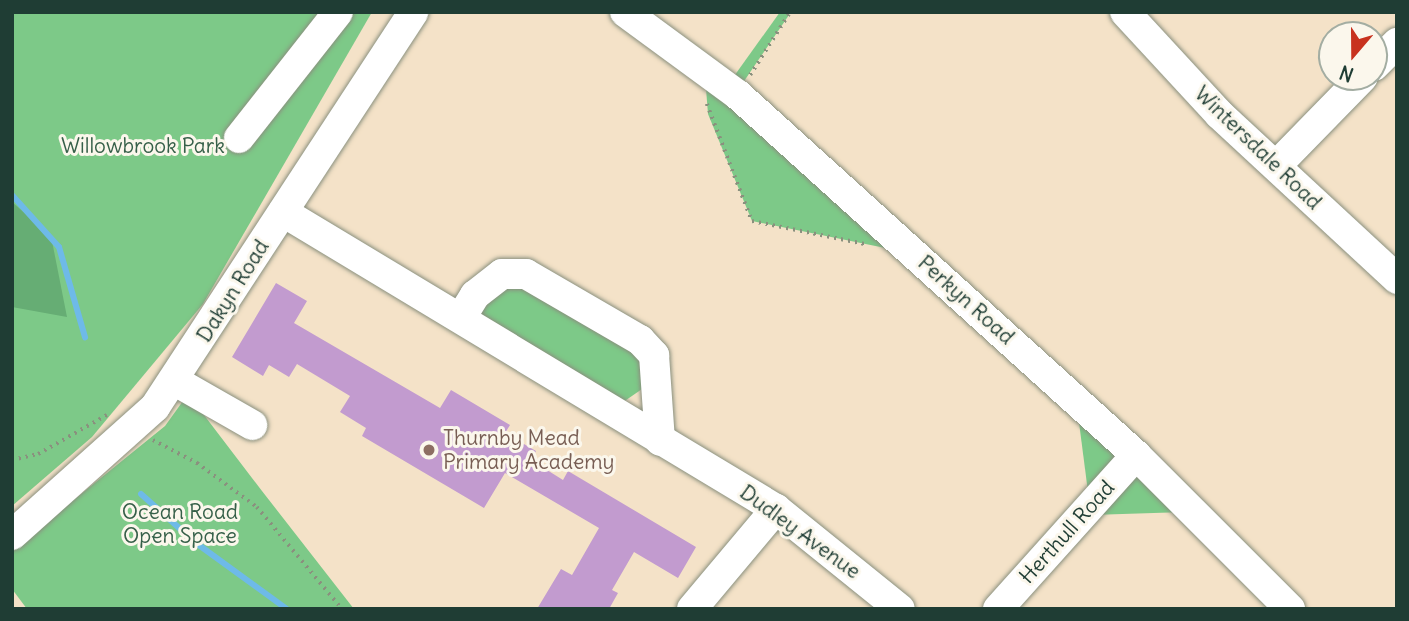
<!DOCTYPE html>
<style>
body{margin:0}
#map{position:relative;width:1409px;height:621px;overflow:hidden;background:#f4e2c8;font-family:Delius,sans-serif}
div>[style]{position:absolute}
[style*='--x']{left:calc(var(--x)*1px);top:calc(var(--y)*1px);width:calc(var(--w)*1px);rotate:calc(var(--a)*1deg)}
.green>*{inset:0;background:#7dc988}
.forest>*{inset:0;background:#66ad74}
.stream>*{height:6px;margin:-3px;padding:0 3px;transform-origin:3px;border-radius:3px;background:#6ebae8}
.building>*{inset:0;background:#c29bcf}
.path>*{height:3.5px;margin-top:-1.75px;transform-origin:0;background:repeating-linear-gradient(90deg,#8a907e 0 2px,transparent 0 7px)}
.roads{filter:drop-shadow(0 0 2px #8a907e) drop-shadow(0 0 2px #8a907e)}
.minor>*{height:30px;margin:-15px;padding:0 15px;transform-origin:15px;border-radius:15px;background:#fff}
.dots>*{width:19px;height:19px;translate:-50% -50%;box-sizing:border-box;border:4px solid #fbf7ec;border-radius:50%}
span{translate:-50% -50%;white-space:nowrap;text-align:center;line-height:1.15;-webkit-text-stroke:6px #fbf7ec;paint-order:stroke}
.park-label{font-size:21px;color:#366049}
.street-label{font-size:21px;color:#1f3d34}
.education-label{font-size:21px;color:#785e54}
.left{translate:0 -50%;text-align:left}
.frame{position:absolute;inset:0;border:14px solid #1f3d34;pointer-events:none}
.north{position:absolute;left:1318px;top:21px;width:70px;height:70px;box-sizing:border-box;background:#fbf7ec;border:2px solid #a3ada2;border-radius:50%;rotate:200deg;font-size:19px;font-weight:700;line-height:28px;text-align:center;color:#1f3d34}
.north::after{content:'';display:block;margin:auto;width:24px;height:32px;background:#c8321e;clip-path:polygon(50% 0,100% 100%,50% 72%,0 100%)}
</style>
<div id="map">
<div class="green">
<div style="clip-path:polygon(12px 12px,372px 12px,203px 304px,92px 437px,12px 506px)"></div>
<div style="clip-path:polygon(780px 12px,791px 12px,736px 93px,727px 86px)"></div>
<div style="clip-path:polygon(705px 76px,915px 254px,752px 221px,708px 114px)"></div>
<div style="clip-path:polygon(510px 282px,638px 348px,645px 387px,613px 409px,476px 325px,490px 293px)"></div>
<div style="clip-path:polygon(188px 394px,262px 491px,354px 609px,27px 609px,12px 589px,12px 550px,165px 426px)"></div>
<div style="clip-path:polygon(1077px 407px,1185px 512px,1091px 515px)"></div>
</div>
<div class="forest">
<div style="clip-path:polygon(12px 202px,51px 236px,67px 317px,12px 307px)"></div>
</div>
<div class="stream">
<div style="--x:12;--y:195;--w:70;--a:47.9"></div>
<div style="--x:59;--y:247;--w:94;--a:73.9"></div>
<div style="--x:141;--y:494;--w:74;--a:41.7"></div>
<div style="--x:196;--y:543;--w:112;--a:36"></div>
</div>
<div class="building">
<div style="clip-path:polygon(276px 283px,307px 301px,294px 323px,440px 408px,451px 390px,510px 425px,505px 433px,536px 451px,531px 460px,563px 480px,568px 471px,696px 547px,678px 578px,634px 552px,612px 590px,618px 593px,609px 609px,537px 609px,561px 569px,572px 575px,599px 528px,505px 473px,484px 508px,362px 436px,366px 428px,340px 412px,350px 396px,297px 364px,289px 377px,269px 365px,263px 376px,232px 357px)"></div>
</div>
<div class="path">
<div style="--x:750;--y:75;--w:75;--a:-57.6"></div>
<div style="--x:707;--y:104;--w:125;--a:69"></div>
<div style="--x:752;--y:221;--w:115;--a:11.5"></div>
<div style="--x:153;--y:440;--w:50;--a:27.6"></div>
<div style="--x:197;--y:463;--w:74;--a:36.3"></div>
<div style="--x:257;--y:507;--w:133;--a:50.2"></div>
<div style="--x:12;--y:460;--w:27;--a:-13"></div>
<div style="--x:38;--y:454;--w:79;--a:-29.5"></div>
</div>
<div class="roads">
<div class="minor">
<div style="--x:625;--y:12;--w:140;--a:36.3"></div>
<div style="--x:738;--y:95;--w:537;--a:42.13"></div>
<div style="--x:1136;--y:455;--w:218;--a:45"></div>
<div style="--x:1125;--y:12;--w:139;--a:47.3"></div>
<div style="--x:1219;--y:114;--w:243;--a:42.8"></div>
<div style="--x:1374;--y:66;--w:33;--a:-45"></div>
<div style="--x:239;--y:138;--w:160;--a:-51.8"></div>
<div style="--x:1276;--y:166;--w:124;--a:-45.7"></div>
<div style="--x:283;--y:212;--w:576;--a:31.07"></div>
<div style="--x:776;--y:509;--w:159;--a:38.9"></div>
<div style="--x:462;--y:316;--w:25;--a:-58"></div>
<div style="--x:475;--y:295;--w:34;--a:-38"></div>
<div style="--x:502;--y:274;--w:24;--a:0"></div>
<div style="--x:526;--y:274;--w:132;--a:30.1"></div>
<div style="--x:640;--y:340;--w:21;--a:47"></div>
<div style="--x:654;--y:355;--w:86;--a:86"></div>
<div style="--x:175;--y:381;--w:89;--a:29.7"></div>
<div style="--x:12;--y:535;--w:192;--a:-41.8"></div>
<div style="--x:155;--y:407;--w:472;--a:-56.8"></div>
<div style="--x:692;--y:609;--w:131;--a:-50"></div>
<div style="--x:998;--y:609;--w:207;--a:-48.1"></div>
</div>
</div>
<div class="dots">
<div style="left:429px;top:450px;background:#8d6e63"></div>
</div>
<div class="park-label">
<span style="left:143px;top:146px">Willowbrook Park</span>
<span style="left:180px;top:524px">Ocean Road<br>Open Space</span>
</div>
<div class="street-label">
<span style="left:1258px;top:148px;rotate:44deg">Wintersdale Road</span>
<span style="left:233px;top:291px;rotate:-58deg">Dakyn Road</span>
<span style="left:966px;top:300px;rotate:42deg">Perkyn Road</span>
<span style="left:800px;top:532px;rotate:36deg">Dudley Avenue</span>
<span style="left:1067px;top:532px;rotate:-48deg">Herthull Road</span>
</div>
<div class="education-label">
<span class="left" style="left:443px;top:450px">Thurnby Mead<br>Primary Academy</span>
</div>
<div class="frame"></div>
<div class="north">N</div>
</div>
